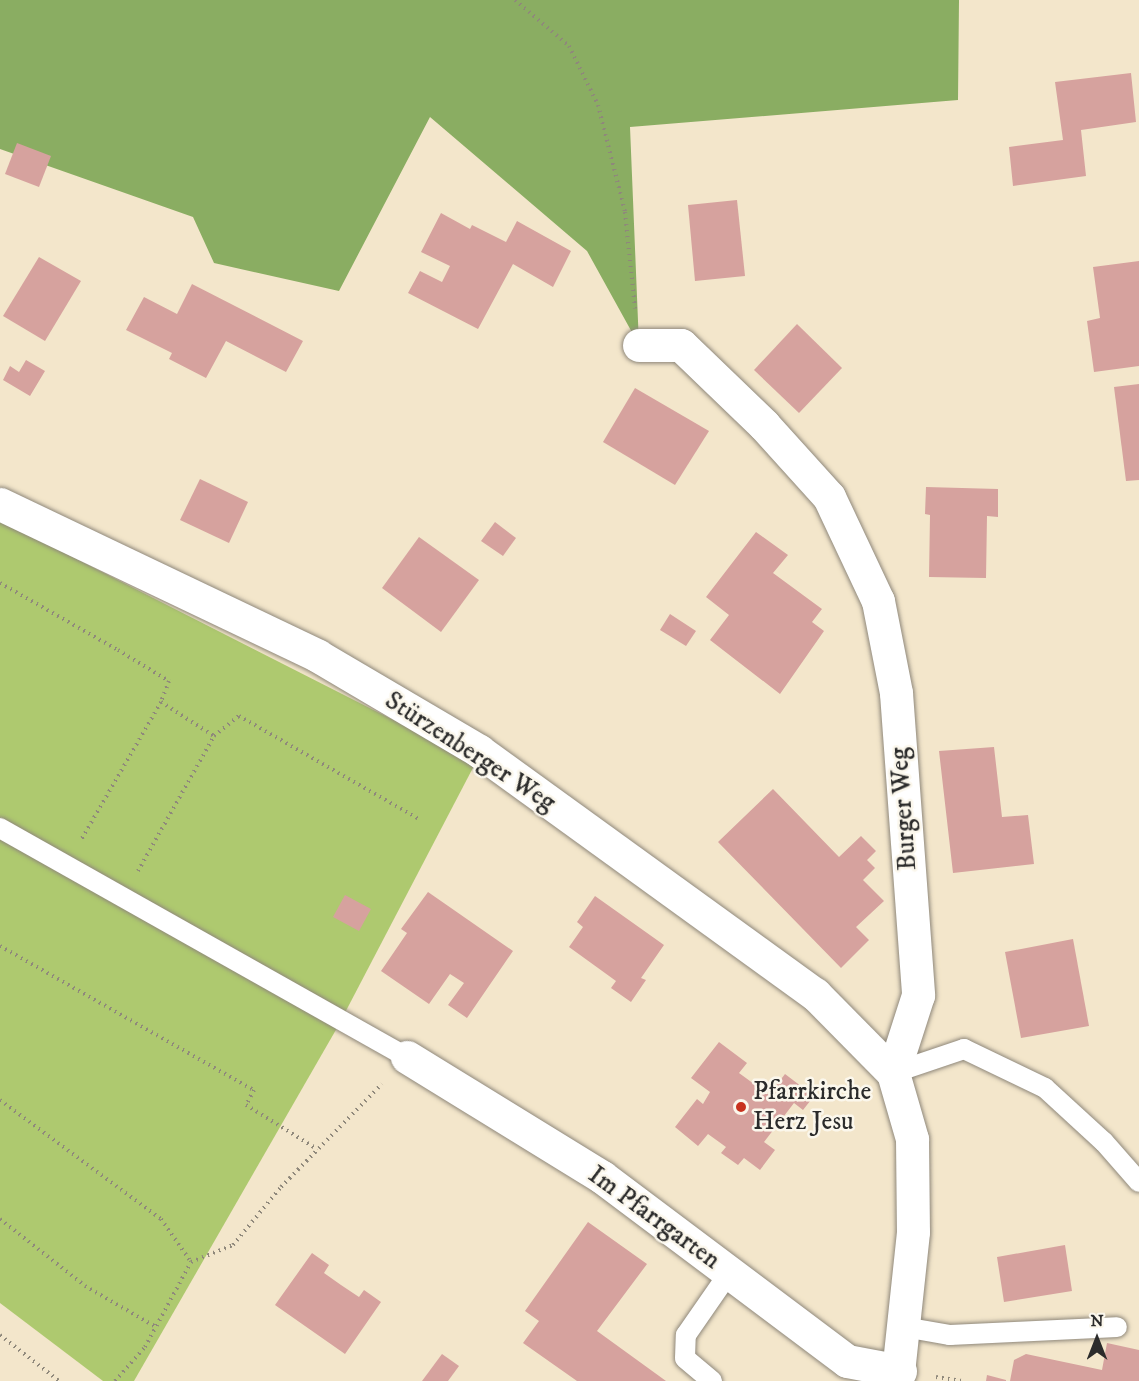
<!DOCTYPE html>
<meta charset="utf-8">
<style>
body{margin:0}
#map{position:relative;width:1139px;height:1381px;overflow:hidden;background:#f3e6cb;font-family:"IM FELL DW Pica",serif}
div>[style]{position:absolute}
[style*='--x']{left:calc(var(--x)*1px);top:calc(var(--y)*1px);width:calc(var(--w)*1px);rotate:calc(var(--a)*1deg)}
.green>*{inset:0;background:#aec96f}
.forest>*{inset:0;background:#8aad62}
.building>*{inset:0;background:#d6a29e}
.path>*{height:4px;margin-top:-2px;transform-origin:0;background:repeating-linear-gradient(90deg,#8f887b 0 1.5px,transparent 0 6px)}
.roads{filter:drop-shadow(0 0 2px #8f887b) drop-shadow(0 0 2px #8f887b)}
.service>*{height:20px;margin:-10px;padding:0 10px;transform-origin:10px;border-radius:10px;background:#fff}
.minor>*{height:33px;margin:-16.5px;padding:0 16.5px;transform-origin:16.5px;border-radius:16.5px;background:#fff}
.dots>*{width:16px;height:16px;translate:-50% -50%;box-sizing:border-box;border:3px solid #fbf7ec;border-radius:50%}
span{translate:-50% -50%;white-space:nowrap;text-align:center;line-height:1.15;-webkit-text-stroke:5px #fbf7ec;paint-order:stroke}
.street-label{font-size:26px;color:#2b2b2b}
.poi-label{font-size:26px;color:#2b2b2b}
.left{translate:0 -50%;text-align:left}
.north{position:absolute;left:1067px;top:1309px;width:60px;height:60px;-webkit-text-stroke:4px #fbf7ec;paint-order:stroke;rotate:0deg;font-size:16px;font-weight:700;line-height:24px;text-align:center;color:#2b2b2b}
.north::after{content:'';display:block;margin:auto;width:21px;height:27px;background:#2b2b2b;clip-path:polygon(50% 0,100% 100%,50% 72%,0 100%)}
</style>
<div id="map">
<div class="green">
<div style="clip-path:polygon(0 520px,476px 762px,337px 1028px,134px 1381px,103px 1381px,0 1303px)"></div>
</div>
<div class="forest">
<div style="clip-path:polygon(0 0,959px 0,958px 100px,630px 127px,639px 345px,587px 251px,430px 117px,339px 291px,214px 263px,193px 217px,0 149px)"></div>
</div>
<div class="building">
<div style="clip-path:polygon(1131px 73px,1136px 122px,1081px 130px,1086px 176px,1013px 186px,1009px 147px,1063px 140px,1055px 82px)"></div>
<div style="clip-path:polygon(17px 143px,51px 156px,39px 187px,5px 174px)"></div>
<div style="clip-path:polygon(737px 200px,745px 276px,695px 281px,688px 205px)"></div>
<div style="clip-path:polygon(441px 213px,470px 229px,472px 225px,506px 242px,517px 221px,571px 251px,553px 287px,513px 264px,478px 329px,408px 293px,420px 271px,442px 282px,450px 266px,421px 252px)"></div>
<div style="clip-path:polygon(39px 257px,81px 281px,45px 341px,3px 316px)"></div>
<div style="clip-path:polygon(1139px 261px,1139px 366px,1094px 372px,1087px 321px,1100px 318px,1093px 267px)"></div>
<div style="clip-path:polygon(192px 284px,303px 341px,286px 372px,226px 341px,206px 378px,169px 359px,172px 353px,126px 330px,144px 297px,177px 314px)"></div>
<div style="clip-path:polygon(797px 324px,842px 368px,799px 413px,754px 370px)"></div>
<div style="clip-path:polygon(26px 360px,45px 371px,30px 396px,3px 380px,10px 366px,19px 372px)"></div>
<div style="clip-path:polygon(1139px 384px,1139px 480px,1126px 481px,1114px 387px)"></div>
<div style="clip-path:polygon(635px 388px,709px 431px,675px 485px,603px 442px)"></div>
<div style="clip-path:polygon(200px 479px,248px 502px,229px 543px,180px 520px)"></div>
<div style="clip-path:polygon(926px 487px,998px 489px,998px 517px,987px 516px,986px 578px,929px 577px,930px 515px,925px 514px)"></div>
<div style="clip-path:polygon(495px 522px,516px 538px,503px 556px,481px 541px)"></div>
<div style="clip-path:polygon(756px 532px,788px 555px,773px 573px,822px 609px,812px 622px,824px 631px,780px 694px,710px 640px,729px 615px,706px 597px)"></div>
<div style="clip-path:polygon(419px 537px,479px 580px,441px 632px,382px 588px)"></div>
<div style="clip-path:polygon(670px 614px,696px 631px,686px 646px,660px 630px)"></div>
<div style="clip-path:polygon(994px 747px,1002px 817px,1028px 815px,1034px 864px,953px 873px,939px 751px)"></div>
<div style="clip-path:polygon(773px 789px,839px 857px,861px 836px,876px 851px,867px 860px,875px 868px,863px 880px,884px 901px,856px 927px,869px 940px,841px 968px,718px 842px)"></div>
<div style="clip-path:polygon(428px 892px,513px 951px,467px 1018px,448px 1005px,464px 983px,450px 974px,429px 1004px,381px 971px,407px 933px,401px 929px)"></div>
<div style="clip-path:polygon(345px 895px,371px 909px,359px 931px,333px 917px)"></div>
<div style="clip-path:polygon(595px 896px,664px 945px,641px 978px,646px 980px,631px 1002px,611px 988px,616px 981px,569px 947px,583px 927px,577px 922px)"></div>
<div style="clip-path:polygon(1073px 939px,1089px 1026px,1021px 1038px,1005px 952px)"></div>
<div style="clip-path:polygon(719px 1042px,747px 1063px,739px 1073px,769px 1095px,785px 1074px,814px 1096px,803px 1110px,794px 1103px,764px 1142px,775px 1150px,760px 1170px,744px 1158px,738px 1165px,721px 1153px,726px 1147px,708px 1134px,698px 1146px,675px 1127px,697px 1099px,703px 1104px,710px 1092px,691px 1078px)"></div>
<div style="clip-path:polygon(588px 1222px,647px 1264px,597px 1331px,666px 1381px,577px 1381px,523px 1343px,539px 1321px,525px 1311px)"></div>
<div style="clip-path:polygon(1065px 1245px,1072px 1291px,1004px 1302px,997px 1257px)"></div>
<div style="clip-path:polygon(312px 1253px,329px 1265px,324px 1273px,341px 1285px,359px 1297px,364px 1290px,381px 1302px,345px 1354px,275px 1305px)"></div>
<div style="clip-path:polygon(1107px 1343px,1139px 1350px,1139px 1381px,1010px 1381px,1014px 1360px,1026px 1354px,1102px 1370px)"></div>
<div style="clip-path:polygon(442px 1354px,459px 1366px,448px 1381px,422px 1381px)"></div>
<div style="clip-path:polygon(987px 1375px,1006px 1380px,1006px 1381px,986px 1381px)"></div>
</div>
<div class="path">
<div style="--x:515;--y:0;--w:71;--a:40.4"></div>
<div style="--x:569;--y:46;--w:66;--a:63.8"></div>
<div style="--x:598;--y:105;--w:110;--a:75.8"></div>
<div style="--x:625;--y:212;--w:97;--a:84.1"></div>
<div style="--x:0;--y:583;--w:136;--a:29.6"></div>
<div style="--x:118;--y:650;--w:60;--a:31.3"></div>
<div style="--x:169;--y:681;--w:22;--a:111"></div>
<div style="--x:161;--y:702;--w:160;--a:120.1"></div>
<div style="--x:161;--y:702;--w:63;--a:32.7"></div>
<div style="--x:138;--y:871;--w:155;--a:-60.6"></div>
<div style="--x:214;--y:736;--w:32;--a:-39"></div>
<div style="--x:239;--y:716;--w:207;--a:29.8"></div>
<div style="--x:0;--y:946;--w:292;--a:29.6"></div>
<div style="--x:254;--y:1090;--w:17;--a:118"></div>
<div style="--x:246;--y:1105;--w:84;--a:31.8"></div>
<div style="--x:0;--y:1100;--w:200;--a:36.5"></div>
<div style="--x:161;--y:1219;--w:52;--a:55.1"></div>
<div style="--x:0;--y:1219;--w:108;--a:38.2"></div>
<div style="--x:85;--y:1286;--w:82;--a:30"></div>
<div style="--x:0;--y:1335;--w:75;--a:37.9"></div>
<div style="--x:936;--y:1377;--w:26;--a:9"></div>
<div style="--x:115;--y:1381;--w:45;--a:-48.6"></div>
<div style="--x:145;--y:1347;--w:97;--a:-61.6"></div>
<div style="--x:191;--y:1262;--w:45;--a:-22"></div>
<div style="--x:233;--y:1245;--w:75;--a:-50.4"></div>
<div style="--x:281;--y:1187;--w:144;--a:-45.6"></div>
</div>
<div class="roads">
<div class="service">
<div style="--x:0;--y:828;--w:467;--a:29.4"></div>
<div style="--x:893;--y:1073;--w:75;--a:-18.7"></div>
<div style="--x:964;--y:1049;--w:90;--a:25.7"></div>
<div style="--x:1045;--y:1088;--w:80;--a:42.5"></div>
<div style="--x:1104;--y:1142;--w:53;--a:48.8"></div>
<div style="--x:904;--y:1327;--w:47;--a:9.9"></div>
<div style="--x:950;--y:1335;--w:167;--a:-2.7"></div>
<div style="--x:712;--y:1381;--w:35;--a:-140"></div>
<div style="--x:685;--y:1358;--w:23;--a:-88"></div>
<div style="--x:686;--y:1335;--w:75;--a:-55.3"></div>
</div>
<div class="minor">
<div style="--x:639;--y:345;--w:42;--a:0"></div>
<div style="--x:681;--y:345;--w:115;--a:43.9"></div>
<div style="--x:764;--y:425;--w:97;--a:47.9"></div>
<div style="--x:829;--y:497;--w:115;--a:64.8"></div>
<div style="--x:878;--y:601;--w:94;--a:78.9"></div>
<div style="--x:896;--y:693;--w:303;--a:85.8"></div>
<div style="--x:918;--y:995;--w:82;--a:107.8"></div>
<div style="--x:893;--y:1073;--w:69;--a:73.9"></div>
<div style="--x:912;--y:1139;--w:93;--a:89.4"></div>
<div style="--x:913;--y:1232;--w:150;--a:96.1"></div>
<div style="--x:0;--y:504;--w:352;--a:25.5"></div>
<div style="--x:318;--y:656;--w:187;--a:30.5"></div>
<div style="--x:479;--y:751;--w:415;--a:35.9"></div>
<div style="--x:815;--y:994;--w:111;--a:45.4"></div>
<div style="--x:407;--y:1057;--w:229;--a:31.6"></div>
<div style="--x:602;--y:1177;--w:306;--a:36.9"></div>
<div style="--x:847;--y:1361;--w:54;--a:10.7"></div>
</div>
</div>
<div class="dots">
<div style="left:741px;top:1107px;background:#c8321e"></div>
</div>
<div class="street-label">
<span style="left:470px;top:752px;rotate:33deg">Stürzenberger Weg</span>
<span style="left:904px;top:809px;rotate:-94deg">Burger Weg</span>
<span style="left:654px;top:1218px;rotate:36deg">Im Pfarrgarten</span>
</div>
<div class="poi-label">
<span class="left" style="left:753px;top:1107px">Pfarrkirche<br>Herz Jesu</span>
</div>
<div class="north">N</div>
</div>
